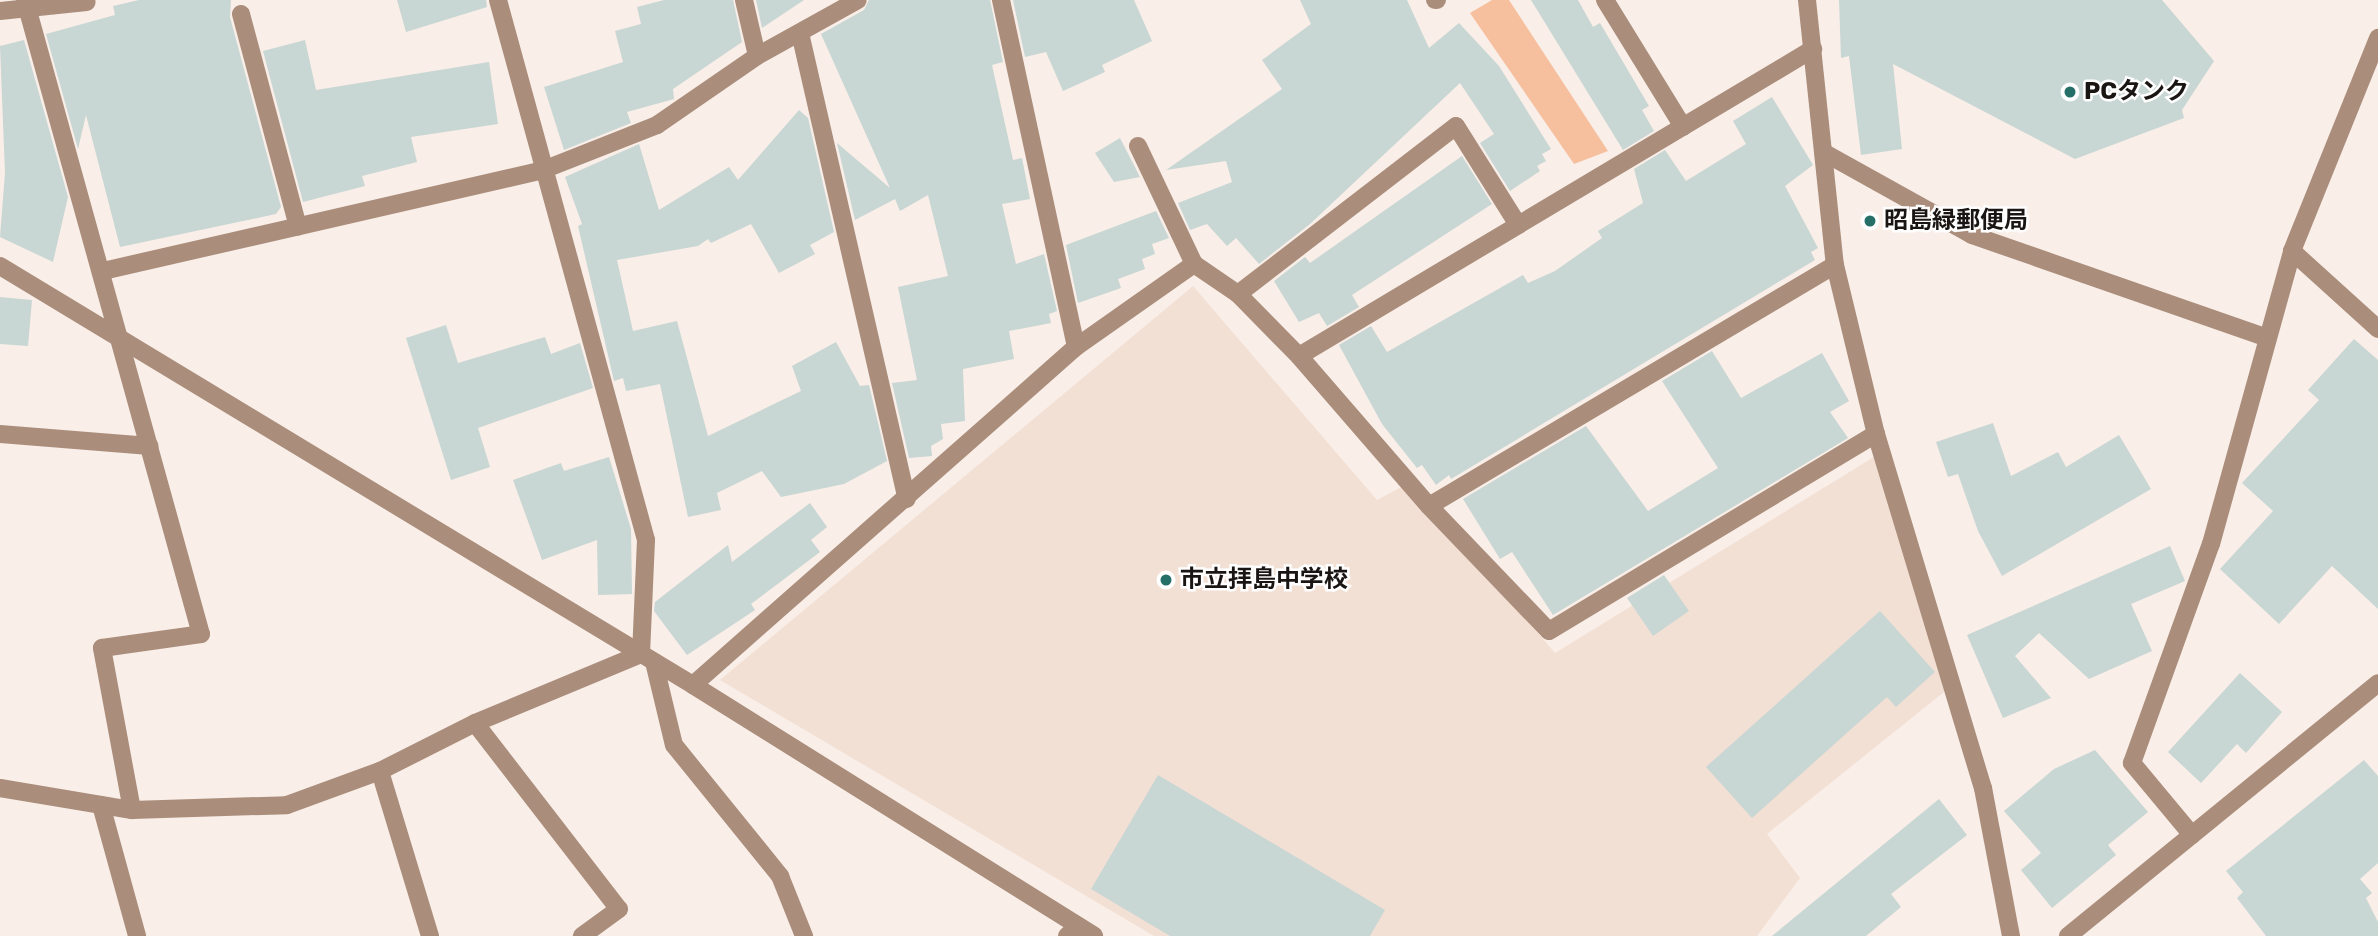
<!DOCTYPE html>
<meta charset="utf-8">
<style>
body{margin:0}
#map{position:relative;width:2378px;height:936px;overflow:hidden;background:#f9eee8;font-family:Rubik,"Noto Sans JP",sans-serif}
div>[style]{position:absolute}
[style*='--x']{left:calc(var(--x)*1px);top:calc(var(--y)*1px);width:calc(var(--w)*1px);rotate:calc(var(--a)*1deg)}
.built>*{inset:0;background:#f3e0d5}
.green>*{inset:0;background:#f6c09e}
.building>*{inset:0;background:#c8d6d4}
.service>*{height:18px;margin:-9px;padding:0 9px;transform-origin:9px;border-radius:9px;background:#aa8d7b}
.minor>*{height:18px;margin:-9px;padding:0 9px;transform-origin:9px;border-radius:9px;background:#aa8d7b}
.tertiary>*{height:18px;margin:-9px;padding:0 9px;transform-origin:9px;border-radius:9px;background:#aa8d7b}
.dots>*{width:19px;height:19px;translate:-50% -50%;box-sizing:border-box;border:4px solid #fefefe;border-radius:50%}
span{translate:-50% -50%;white-space:nowrap;text-align:center;line-height:1.15;-webkit-text-stroke:5px #fefefe;paint-order:stroke}
.poi-label{font-size:24px;color:#191513;font-weight:700}
.left{translate:0 -50%;text-align:left}
</style>
<div id="map">
<div class="built">
<div style="clip-path:polygon(1193px 286px,1377px 500px,1409px 483px,1555px 653px,1882px 452px,1954px 684px,1767px 834px,1800px 878px,1757px 936px,1154px 936px,720px 680px)"></div>
</div>
<div class="green">
<div style="clip-path:polygon(1492px 0,1509px 0,1608px 151px,1574px 164px,1470px 13px)"></div>
</div>
<div class="building">
<div style="clip-path:polygon(139px 0,231px 0,230px 17px,281px 207px,276px 214px,120px 247px,86px 115px,78px 149px,46px 34px,115px 15px,113px 6px)"></div>
<div style="clip-path:polygon(397px 0,486px 0,487px 7px,406px 32px)"></div>
<div style="clip-path:polygon(664px 0,733px 0,742px 42px,673px 89px,674px 99px,627px 112px,631px 123px,564px 150px,544px 87px,623px 62px,615px 31px,641px 24px,637px 7px)"></div>
<div style="clip-path:polygon(756px 0,804px 0,762px 28px)"></div>
<div style="clip-path:polygon(869px 0,990px 0,1003px 62px,992px 65px,1013px 160px,1022px 158px,1030px 199px,1002px 204px,1016px 264px,1044px 254px,1057px 311px,1049px 314px,1051px 323px,1009px 331px,1014px 359px,963px 369px,965px 421px,941px 424px,943px 439px,931px 446px,932px 456px,909px 458px,892px 383px,917px 380px,898px 287px,948px 276px,928px 195px,900px 211px,895px 199px,855px 220px,837px 143px,890px 188px,821px 34px,864px 10px)"></div>
<div style="clip-path:polygon(1013px 0,1134px 0,1152px 41px,1102px 65px,1105px 72px,1063px 91px,1046px 52px,1025px 57px)"></div>
<div style="clip-path:polygon(1300px 0,1407px 0,1429px 48px,1459px 23px,1499px 66px,1551px 149px,1542px 154px,1546px 161px,1537px 166px,1540px 171px,1510px 191px,1480px 143px,1494px 134px,1460px 83px,1310px 224px,1259px 264px,1236px 238px,1227px 246px,1207px 224px,1190px 230px,1178px 203px,1232px 182px,1226px 161px,1166px 170px,1282px 89px,1262px 60px,1311px 24px)"></div>
<div style="clip-path:polygon(1531px 0,1578px 0,1593px 27px,1600px 23px,1649px 106px,1642px 110px,1654px 131px,1623px 150px)"></div>
<div style="clip-path:polygon(1839px 0,2162px 0,2214px 61px,2182px 110px,2184px 118px,2075px 159px,1893px 64px,1902px 149px,1861px 155px,1849px 56px,1841px 58px)"></div>
<div style="clip-path:polygon(24px 40px,68px 197px,53px 262px,0 237px,5px 173px,0 46px)"></div>
<div style="clip-path:polygon(305px 40px,316px 90px,489px 62px,498px 124px,411px 137px,417px 162px,362px 176px,365px 186px,303px 202px,263px 51px)"></div>
<div style="clip-path:polygon(1772px 97px,1813px 165px,1785px 186px,1818px 248px,1811px 252px,1815px 260px,1451px 479px,1449px 475px,1436px 485px,1422px 465px,1417px 468px,1382px 424px,1339px 345px,1371px 326px,1387px 352px,1523px 275px,1528px 283px,1555px 271px,1602px 238px,1598px 231px,1643px 203px,1634px 169px,1665px 150px,1686px 181px,1746px 144px,1733px 121px)"></div>
<div style="clip-path:polygon(799px 110px,808px 118px,834px 232px,810px 245px,815px 254px,779px 273px,751px 224px,711px 243px,708px 239px,698px 246px,617px 260px,633px 331px,677px 321px,708px 436px,801px 391px,792px 366px,836px 342px,860px 386px,869px 385px,887px 461px,844px 484px,781px 497px,762px 471px,717px 493px,721px 510px,688px 517px,660px 384px,626px 391px,623px 378px,614px 381px,578px 226px,582px 224px,565px 177px,639px 144px,659px 210px,729px 167px,738px 180px)"></div>
<div style="clip-path:polygon(1120px 138px,1140px 177px,1114px 182px,1095px 153px)"></div>
<div style="clip-path:polygon(1462px 156px,1492px 204px,1352px 295px,1359px 307px,1327px 326px,1319px 313px,1299px 322px,1274px 281px,1305px 257px,1310px 263px)"></div>
<div style="clip-path:polygon(1156px 211px,1169px 238px,1152px 244px,1155px 254px,1142px 259px,1145px 269px,1118px 279px,1121px 288px,1078px 303px,1066px 245px)"></div>
<div style="clip-path:polygon(0 297px,32px 300px,28px 346px,0 344px)"></div>
<div style="clip-path:polygon(446px 325px,458px 363px,545px 337px,551px 354px,580px 343px,593px 388px,478px 428px,490px 467px,451px 480px,406px 338px)"></div>
<div style="clip-path:polygon(2354px 339px,2378px 360px,2378px 609px,2332px 566px,2279px 624px,2220px 569px,2273px 511px,2242px 483px,2319px 400px,2308px 390px)"></div>
<div style="clip-path:polygon(1712px 351px,1741px 398px,1822px 353px,1849px 401px,1830px 412px,1848px 438px,1553px 615px,1512px 552px,1500px 559px,1463px 499px,1586px 426px,1648px 511px,1718px 468px,1662px 381px)"></div>
<div style="clip-path:polygon(1993px 423px,2011px 476px,2058px 452px,2066px 467px,2119px 435px,2151px 489px,2002px 576px,1978px 531px,1958px 474px,1948px 477px,1936px 442px)"></div>
<div style="clip-path:polygon(609px 457px,631px 529px,632px 594px,598px 595px,597px 540px,542px 560px,513px 480px,561px 463px,564px 471px)"></div>
<div style="clip-path:polygon(810px 503px,827px 527px,811px 540px,820px 552px,751px 604px,755px 610px,687px 655px,654px 611px,655px 602px,728px 545px,732px 562px)"></div>
<div style="clip-path:polygon(2170px 546px,2185px 581px,2131px 604px,2152px 651px,2089px 679px,2039px 633px,2015px 656px,2051px 698px,2003px 718px,1967px 635px)"></div>
<div style="clip-path:polygon(1664px 575px,1689px 611px,1653px 636px,1627px 598px)"></div>
<div style="clip-path:polygon(1880px 611px,1935px 672px,1896px 707px,1887px 697px,1752px 818px,1706px 767px)"></div>
<div style="clip-path:polygon(2240px 673px,2282px 712px,2246px 753px,2237px 744px,2201px 783px,2168px 752px)"></div>
<div style="clip-path:polygon(2095px 750px,2148px 812px,2108px 845px,2116px 855px,2052px 908px,2021px 870px,2041px 853px,2004px 811px,2054px 769px)"></div>
<div style="clip-path:polygon(2364px 760px,2378px 776px,2378px 863px,2360px 879px,2372px 893px,2366px 898px,2378px 922px,2378px 936px,2266px 936px,2237px 898px,2243px 892px,2226px 871px)"></div>
<div style="clip-path:polygon(1158px 775px,1385px 910px,1370px 936px,1170px 936px,1091px 889px)"></div>
<div style="clip-path:polygon(1939px 799px,1967px 835px,1891px 894px,1901px 907px,1866px 936px,1772px 936px)"></div>
</div>
<div class="service">
<div style="--x:744;--y:0;--w:57;--a:76.9"></div>
<div style="--x:1001;--y:0;--w:355;--a:77.8"></div>
<div style="--x:0;--y:11;--w:87;--a:-5.9"></div>
<div style="--x:241;--y:14;--w:220;--a:75"></div>
<div style="--x:800;--y:33;--w:478;--a:77.1"></div>
<div style="--x:103;--y:271;--w:451;--a:-12.9"></div>
<div style="--x:543;--y:170;--w:123;--a:-21.5"></div>
<div style="--x:657;--y:125;--w:121;--a:-34.6"></div>
<div style="--x:757;--y:56;--w:115;--a:-29"></div>
<div style="--x:1238;--y:294;--w:275;--a:-37.6"></div>
<div style="--x:1456;--y:126;--w:117;--a:57.9"></div>
<div style="--x:0;--y:788;--w:134;--a:9.5"></div>
<div style="--x:132;--y:810;--w:155;--a:-1.8"></div>
<div style="--x:287;--y:805;--w:99;--a:-20.1"></div>
<div style="--x:101;--y:805;--w:136;--a:74.6"></div>
<div style="--x:132;--y:810;--w:165;--a:-100.5"></div>
<div style="--x:102;--y:648;--w:100;--a:-8"></div>
<div style="--x:1067;--y:936;--w:15;--a:-42"></div>
</div>
<div class="minor">
<div style="--x:25;--y:0;--w:658;--a:74.49"></div>
<div style="--x:498;--y:0;--w:560;--a:74.67"></div>
<div style="--x:646;--y:540;--w:114;--a:92.5"></div>
<div style="--x:1435;--y:0;--w:2;--a:0"></div>
<div style="--x:1605;--y:0;--w:149;--a:58.4"></div>
<div style="--x:1807;--y:0;--w:266;--a:84"></div>
<div style="--x:1835;--y:265;--w:174;--a:76.4"></div>
<div style="--x:1876;--y:434;--w:370;--a:73.2"></div>
<div style="--x:1983;--y:788;--w:151;--a:79.3"></div>
<div style="--x:1138;--y:146;--w:131;--a:64.6"></div>
<div style="--x:1194;--y:264;--w:53;--a:34.3"></div>
<div style="--x:1238;--y:294;--w:87;--a:45.5"></div>
<div style="--x:1299;--y:356;--w:198;--a:49.1"></div>
<div style="--x:1429;--y:506;--w:173;--a:46.2"></div>
<div style="--x:1549;--y:631;--w:382;--a:-31.1"></div>
<div style="--x:1823;--y:152;--w:171;--a:29.1"></div>
<div style="--x:1972;--y:235;--w:310;--a:19.2"></div>
<div style="--x:2292;--y:251;--w:116;--a:42.2"></div>
<div style="--x:0;--y:266;--w:810;--a:31.16"></div>
<div style="--x:693;--y:685;--w:473;--a:32"></div>
<div style="--x:1299;--y:356;--w:599;--a:-30.85"></div>
<div style="--x:0;--y:434;--w:150;--a:4.6"></div>
<div style="--x:1429;--y:506;--w:472;--a:-30.7"></div>
<div style="--x:654;--y:662;--w:85;--a:76.5"></div>
<div style="--x:674;--y:745;--w:169;--a:51"></div>
<div style="--x:780;--y:876;--w:65;--a:68.2"></div>
<div style="--x:693;--y:685;--w:511;--a:-41.43"></div>
<div style="--x:1076;--y:347;--w:144;--a:-35.1"></div>
<div style="--x:475;--y:723;--w:235;--a:52.3"></div>
<div style="--x:619;--y:909;--w:46;--a:143.9"></div>
<div style="--x:2192;--y:835;--w:94;--a:-129.8"></div>
<div style="--x:2132;--y:763;--w:233;--a:-70.2"></div>
<div style="--x:2211;--y:544;--w:304;--a:-74.5"></div>
<div style="--x:2292;--y:251;--w:230;--a:-68"></div>
<div style="--x:430;--y:936;--w:172;--a:-106.9"></div>
<div style="--x:380;--y:771;--w:106;--a:-26.8"></div>
<div style="--x:475;--y:723;--w:180;--a:-22.6"></div>
</div>
<div class="tertiary">
<div style="--x:2068;--y:936;--w:400;--a:-39.2"></div>
</div>
<div class="dots">
<div style="left:2070px;top:92px;background:#266f68"></div>
<div style="left:1870px;top:221px;background:#266f68"></div>
<div style="left:1166px;top:580px;background:#266f68"></div>
</div>
<div class="poi-label">
<span class="left" style="left:2084px;top:92px">PCタンク</span>
<span class="left" style="left:1884px;top:221px">昭島緑郵便局</span>
<span class="left" style="left:1180px;top:580px">市立拝島中学校</span>
</div>
</div>
